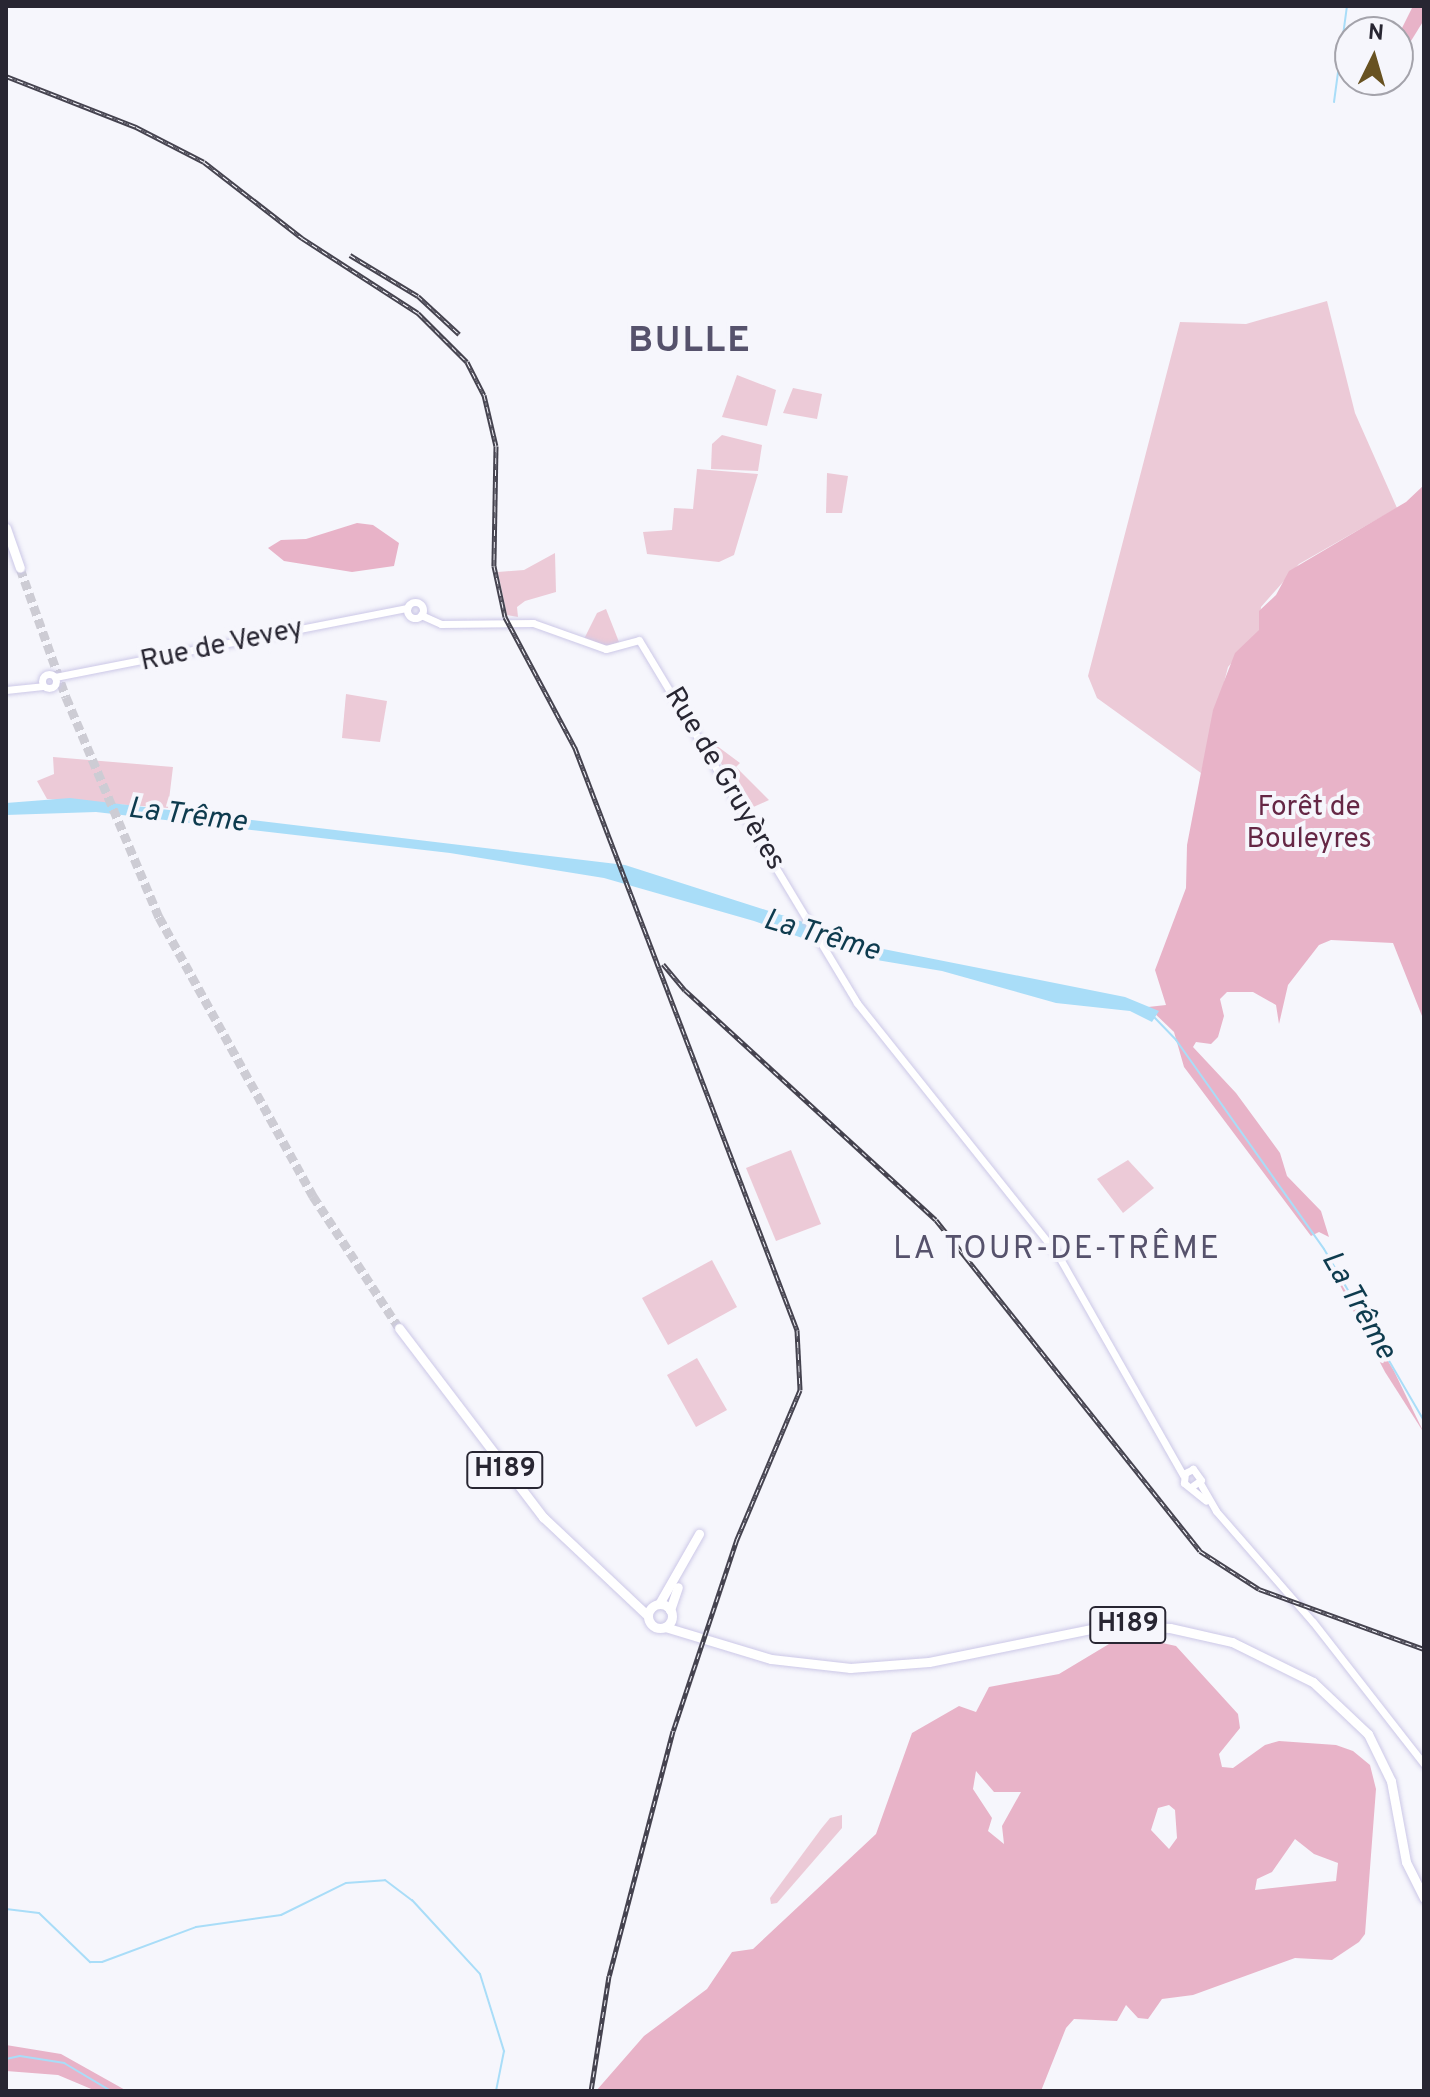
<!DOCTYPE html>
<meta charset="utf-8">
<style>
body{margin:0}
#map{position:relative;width:1430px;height:2097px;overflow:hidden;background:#f6f6fc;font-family:Overpass,sans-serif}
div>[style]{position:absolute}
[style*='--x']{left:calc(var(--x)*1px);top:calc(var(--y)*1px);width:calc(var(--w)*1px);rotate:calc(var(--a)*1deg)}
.green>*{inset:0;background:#eccad7}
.forest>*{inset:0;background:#e8b3c8}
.water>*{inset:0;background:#a9ddf8}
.stream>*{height:2px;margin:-1px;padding:0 1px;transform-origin:1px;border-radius:1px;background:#a9ddf8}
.trunk-tunnel>*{height:9px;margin-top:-4.5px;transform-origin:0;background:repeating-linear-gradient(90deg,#cdccd4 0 9px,transparent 0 13.5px)}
.roads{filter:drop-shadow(0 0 2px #ccc8e7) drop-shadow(0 0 2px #ccc8e7)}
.secondary>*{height:7px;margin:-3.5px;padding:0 3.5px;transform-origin:3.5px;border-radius:3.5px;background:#fff}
.secondary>.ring{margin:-3.5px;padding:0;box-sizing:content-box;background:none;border:7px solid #fff;border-radius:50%}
.trunk>*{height:9px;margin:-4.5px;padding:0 4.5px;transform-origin:4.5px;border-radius:4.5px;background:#fff}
.trunk>.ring{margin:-4.5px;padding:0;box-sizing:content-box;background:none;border:9px solid #fff;border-radius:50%}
.rail>*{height:5px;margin-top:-2.5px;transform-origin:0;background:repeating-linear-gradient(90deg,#f6f6fc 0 6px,#45434f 0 12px);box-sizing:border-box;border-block:2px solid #45434f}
span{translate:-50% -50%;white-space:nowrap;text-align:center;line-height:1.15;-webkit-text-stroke:8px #f6f6fc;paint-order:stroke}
.shield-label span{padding:2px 6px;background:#f6f6fc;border:2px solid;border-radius:6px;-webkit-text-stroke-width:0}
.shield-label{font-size:26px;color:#282632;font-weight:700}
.street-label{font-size:28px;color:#282632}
.park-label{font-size:28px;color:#652745}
.water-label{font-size:30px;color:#0e3b4e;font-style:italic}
.quarter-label{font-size:32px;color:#56526c;letter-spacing:2px}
.district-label{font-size:36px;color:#56526c;font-weight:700;letter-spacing:2px}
.frame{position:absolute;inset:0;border:8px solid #282632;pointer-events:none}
.north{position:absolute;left:1334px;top:16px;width:80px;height:80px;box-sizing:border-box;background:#f6f6fc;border:2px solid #a4a3ab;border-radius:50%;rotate:5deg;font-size:22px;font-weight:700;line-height:32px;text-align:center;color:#282632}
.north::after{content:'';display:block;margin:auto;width:28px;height:36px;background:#685221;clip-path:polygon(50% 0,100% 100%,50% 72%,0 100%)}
</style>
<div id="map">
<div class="green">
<div style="clip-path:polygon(1327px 301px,1355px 413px,1397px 508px,1299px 564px,1261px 607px,1259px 631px,1228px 667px,1201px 773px,1097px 698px,1088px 676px,1180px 322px,1246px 324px)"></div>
<div style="clip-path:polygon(737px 375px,776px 390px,767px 426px,722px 417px)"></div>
<div style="clip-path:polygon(793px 388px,822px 394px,817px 419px,783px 413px)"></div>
<div style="clip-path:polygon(722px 435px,762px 445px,758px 471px,711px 469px,712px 444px)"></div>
<div style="clip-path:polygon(697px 469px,758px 474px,734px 555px,719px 562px,647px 554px,643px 532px,672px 530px,674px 508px,693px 509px)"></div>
<div style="clip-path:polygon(827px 473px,848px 476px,842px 513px,826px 513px)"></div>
<div style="clip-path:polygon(555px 553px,556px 592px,525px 601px,517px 607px,518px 617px,507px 615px,498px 572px,524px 570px)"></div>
<div style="clip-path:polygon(606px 609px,619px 642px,608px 646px,583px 641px,597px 613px)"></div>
<div style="clip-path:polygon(346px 694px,387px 701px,380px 742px,342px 738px)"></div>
<div style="clip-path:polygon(705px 737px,740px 763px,736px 767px,769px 800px,749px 809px)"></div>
<div style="clip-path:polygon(53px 757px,173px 767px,168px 808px,47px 799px,37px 781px,54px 774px)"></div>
<div style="clip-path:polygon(791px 1150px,821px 1224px,776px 1241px,746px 1168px)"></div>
<div style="clip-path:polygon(1128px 1160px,1154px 1188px,1123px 1213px,1097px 1179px)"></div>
<div style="clip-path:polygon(712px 1260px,737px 1307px,668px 1345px,642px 1298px)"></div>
<div style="clip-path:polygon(697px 1358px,727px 1410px,696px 1427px,667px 1375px)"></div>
<div style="clip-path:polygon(842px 1815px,842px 1828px,777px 1903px,771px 1904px,770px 1898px,821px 1829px,830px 1818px)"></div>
</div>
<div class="forest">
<div style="clip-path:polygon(1413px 6px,1424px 6px,1424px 20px,1401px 57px,1398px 36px)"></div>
<div style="clip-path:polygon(1424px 485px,1424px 1021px,1393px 943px,1331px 940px,1319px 945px,1288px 985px,1279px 1024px,1276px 1005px,1253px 992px,1227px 992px,1220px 999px,1224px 1016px,1218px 1037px,1211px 1044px,1196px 1042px,1193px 1047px,1236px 1093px,1280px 1153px,1287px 1176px,1321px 1211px,1329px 1237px,1319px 1232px,1311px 1236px,1184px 1067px,1174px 1032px,1148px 1007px,1166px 1005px,1155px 970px,1186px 888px,1187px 845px,1213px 710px,1235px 653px,1259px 630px,1259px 611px,1276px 595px,1289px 571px,1406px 502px)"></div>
<div style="clip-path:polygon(357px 523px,373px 525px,399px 543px,394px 566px,352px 572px,284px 561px,268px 548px,281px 540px,306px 539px)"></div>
<div style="clip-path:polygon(1328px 1262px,1394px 1371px,1424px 1433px,1385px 1372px)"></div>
<div style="clip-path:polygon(evenodd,1135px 1637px,1176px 1646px,1238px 1714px,1240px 1728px,1219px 1754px,1222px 1767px,1233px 1768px,1265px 1745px,1279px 1741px,1336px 1745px,1353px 1751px,1370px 1765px,1376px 1789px,1365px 1934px,1359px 1942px,1332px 1960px,1295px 1958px,1193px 1995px,1162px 1999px,1148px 2019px,1138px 2018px,1126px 2005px,1117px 2021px,1074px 2019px,1066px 2028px,1041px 2091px,596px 2091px,644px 2036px,707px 1989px,732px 1952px,753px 1949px,876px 1834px,912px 1733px,959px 1706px,976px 1712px,989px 1687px,1059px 1674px,1109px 1644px,1135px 1637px,976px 1771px,994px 1792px,1021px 1792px,1002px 1826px,1004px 1844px,988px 1831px,992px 1818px,973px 1789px,976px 1771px,1135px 1637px,1169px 1805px,1175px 1810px,1177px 1838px,1169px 1849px,1151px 1830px,1158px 1808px,1169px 1805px,1135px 1637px,1295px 1839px,1314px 1854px,1338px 1863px,1336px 1881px,1255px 1890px,1257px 1879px,1272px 1872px,1295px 1839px)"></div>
<div style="clip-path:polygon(6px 2045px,61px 2054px,127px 2091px,96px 2091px,58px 2075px,6px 2071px)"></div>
</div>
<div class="water">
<div style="clip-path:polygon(70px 798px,625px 865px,819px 927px,853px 943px,1125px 997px,1159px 1011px,1152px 1022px,1130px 1011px,1056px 1003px,942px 971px,853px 956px,754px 921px,604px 878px,450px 853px,96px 812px,6px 815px,6px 803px)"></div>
</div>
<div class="stream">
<div style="--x:1334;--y:102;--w:97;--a:-82.3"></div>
<div style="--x:1154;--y:1017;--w:32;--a:46"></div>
<div style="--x:1176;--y:1040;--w:256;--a:54.7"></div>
<div style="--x:1324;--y:1249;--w:199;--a:59.8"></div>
<div style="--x:6;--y:1909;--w:33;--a:7"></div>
<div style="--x:39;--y:1913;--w:71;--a:43.9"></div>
<div style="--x:90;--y:1962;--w:12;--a:0"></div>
<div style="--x:102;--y:1962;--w:100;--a:-20.4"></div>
<div style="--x:196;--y:1927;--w:86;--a:-8"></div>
<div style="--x:281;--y:1915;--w:72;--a:-26.2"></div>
<div style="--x:346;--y:1883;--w:39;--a:-4"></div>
<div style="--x:385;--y:1880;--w:34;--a:37"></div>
<div style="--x:412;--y:1900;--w:100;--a:47.4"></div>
<div style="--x:480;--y:1974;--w:81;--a:72.7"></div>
<div style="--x:504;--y:2051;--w:41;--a:101.3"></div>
<div style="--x:6;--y:2059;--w:14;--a:-12"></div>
<div style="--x:20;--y:2056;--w:45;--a:9"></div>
<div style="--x:64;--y:2063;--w:55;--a:30.8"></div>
</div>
<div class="trunk-tunnel">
<div style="--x:20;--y:568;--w:137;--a:70.4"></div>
<div style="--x:66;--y:697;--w:239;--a:67.1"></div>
<div style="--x:159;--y:917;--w:319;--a:61.1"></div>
<div style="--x:313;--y:1196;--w:158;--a:56.9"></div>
</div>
<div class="roads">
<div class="secondary">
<div class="ring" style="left:407px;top:602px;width:9px;height:9px"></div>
<div style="--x:421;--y:615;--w:22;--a:24"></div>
<div style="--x:441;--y:624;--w:92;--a:-0.6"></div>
<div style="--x:533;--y:623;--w:77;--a:19.6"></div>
<div style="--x:606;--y:649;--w:34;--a:-15"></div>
<div style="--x:639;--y:640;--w:423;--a:59"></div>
<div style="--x:857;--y:1003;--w:322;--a:51.4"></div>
<div style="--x:1058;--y:1255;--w:253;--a:60.4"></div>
<div class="ring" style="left:42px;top:674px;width:7px;height:7px"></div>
<div style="--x:55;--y:677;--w:359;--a:-11.1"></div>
<div style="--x:6;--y:690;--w:37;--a:-6"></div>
<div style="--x:1200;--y:1483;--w:32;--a:60"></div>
<div style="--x:1216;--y:1511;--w:147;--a:48.9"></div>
<div style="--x:1313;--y:1622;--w:180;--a:52"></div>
<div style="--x:1191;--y:1487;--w:12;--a:-35"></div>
<div style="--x:1201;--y:1480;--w:14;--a:-126"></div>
<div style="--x:1193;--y:1469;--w:9;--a:153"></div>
<div style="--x:1185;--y:1473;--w:10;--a:96"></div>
<div style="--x:1184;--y:1483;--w:28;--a:39"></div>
</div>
<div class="trunk">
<div style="--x:6;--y:528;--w:42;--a:70.7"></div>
<div style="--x:399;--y:1328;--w:238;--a:52.7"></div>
<div style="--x:543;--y:1517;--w:144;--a:43.3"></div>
<div style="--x:659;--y:1604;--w:81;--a:-60.3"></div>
<div class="ring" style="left:648px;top:1604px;width:15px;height:15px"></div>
<div style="--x:670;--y:1610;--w:24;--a:-71"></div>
<div style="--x:665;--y:1627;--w:111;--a:16.8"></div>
<div style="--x:771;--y:1659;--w:80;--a:6.5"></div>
<div style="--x:850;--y:1668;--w:79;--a:-4.3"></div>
<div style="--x:929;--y:1662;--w:186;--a:-11.5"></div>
<div style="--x:1111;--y:1625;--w:59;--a:2.9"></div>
<div style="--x:1170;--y:1628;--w:64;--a:12.7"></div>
<div style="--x:1232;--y:1642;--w:90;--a:26.3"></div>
<div style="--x:1313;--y:1682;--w:76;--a:43.4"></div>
<div style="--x:1368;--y:1734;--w:52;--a:63.9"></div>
<div style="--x:1391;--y:1781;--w:82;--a:79.5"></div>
<div style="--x:1406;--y:1862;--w:40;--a:63.4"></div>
</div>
</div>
<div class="rail">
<div style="--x:6;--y:76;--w:140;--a:21.4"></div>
<div style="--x:136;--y:127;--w:76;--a:27.2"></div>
<div style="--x:204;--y:162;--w:124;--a:37.8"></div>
<div style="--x:302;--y:238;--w:138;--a:32.9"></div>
<div style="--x:418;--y:313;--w:69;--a:45"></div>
<div style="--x:467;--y:362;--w:37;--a:63"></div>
<div style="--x:484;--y:395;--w:52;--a:76.8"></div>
<div style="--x:496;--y:446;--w:120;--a:91"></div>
<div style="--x:494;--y:566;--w:52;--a:77.8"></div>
<div style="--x:505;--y:617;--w:149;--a:61.9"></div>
<div style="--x:575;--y:748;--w:623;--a:69.12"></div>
<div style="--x:797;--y:1330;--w:60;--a:87.1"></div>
<div style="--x:800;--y:1390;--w:162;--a:112.9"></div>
<div style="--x:737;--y:1539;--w:202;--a:108.4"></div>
<div style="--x:673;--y:1731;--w:253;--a:104.6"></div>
<div style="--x:609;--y:1976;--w:116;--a:98.9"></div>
<div style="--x:350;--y:255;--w:79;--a:31.1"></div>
<div style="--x:418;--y:296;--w:56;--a:42.8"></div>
<div style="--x:663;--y:964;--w:34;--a:50"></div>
<div style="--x:685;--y:990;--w:340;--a:42.5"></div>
<div style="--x:936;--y:1220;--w:423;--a:51.4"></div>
<div style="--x:1200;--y:1551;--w:70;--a:32.8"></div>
<div style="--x:1259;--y:1589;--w:176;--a:20"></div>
</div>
<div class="shield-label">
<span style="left:505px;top:1470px">H189</span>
<span style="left:1128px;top:1625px">H189</span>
</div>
<div class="street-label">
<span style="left:222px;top:646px;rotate:-12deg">Rue de Vevey</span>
<span style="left:724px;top:779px;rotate:59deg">Rue de Gruyères</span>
</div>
<div class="park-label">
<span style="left:1309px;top:824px">Forêt de<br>Bouleyres</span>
</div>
<div class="water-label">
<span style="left:187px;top:817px;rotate:7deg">La Trême</span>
<span style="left:821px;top:937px;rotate:16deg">La Trême</span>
<span style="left:1357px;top:1306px;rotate:60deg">La Trême</span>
</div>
<div class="quarter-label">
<span style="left:1057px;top:1250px">LA TOUR-DE-TRÊME</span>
</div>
<div class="district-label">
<span style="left:690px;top:343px">BULLE</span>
</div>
<div class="frame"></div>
<div class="north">N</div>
</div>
